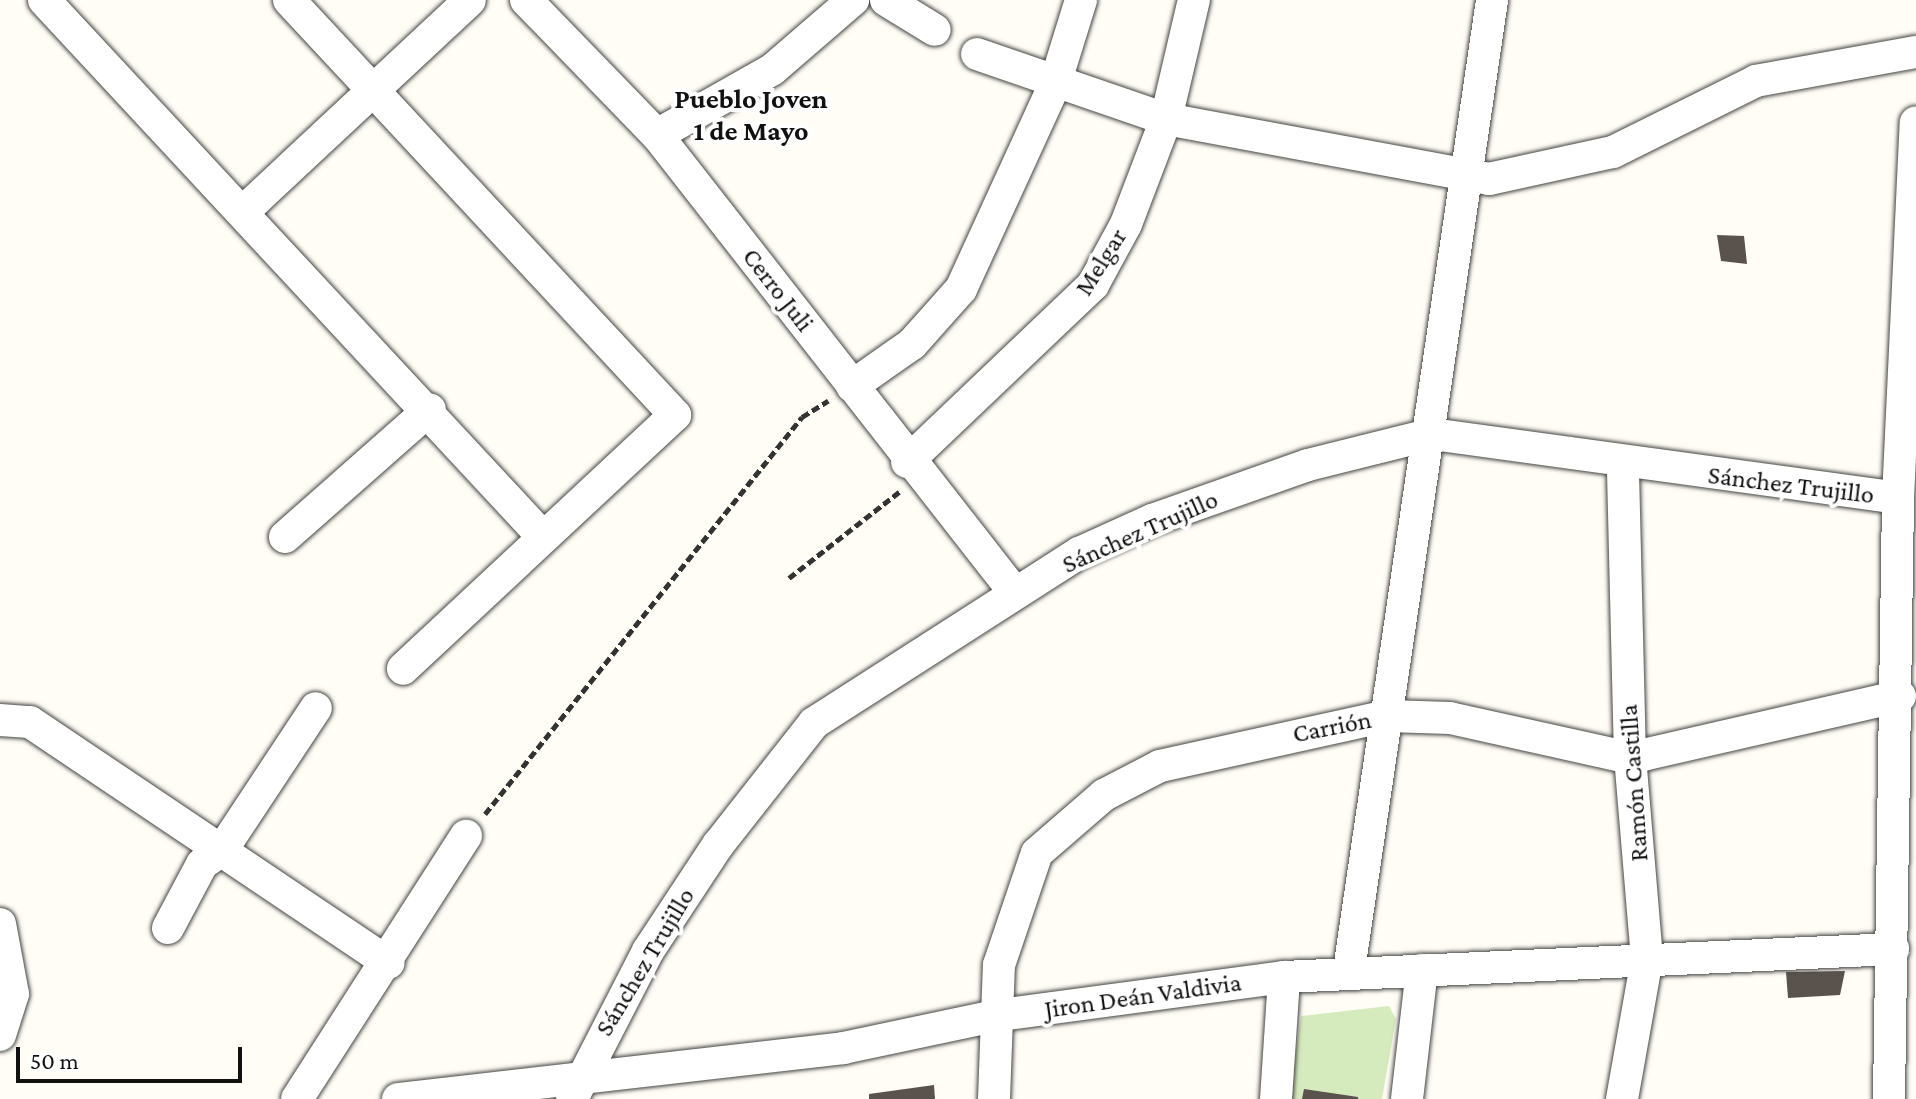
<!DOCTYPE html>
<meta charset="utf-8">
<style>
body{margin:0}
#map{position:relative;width:1916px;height:1099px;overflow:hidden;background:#fffdf5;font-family:"Crimson Pro",serif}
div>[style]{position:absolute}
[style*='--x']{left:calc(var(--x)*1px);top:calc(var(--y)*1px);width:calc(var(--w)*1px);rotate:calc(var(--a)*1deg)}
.green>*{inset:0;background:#d5ebbd}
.building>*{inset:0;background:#5a524d}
.path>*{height:5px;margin-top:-2.5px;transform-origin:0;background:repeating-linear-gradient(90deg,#333 0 8px,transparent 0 12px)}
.roads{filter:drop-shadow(0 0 2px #444) drop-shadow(0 0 2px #444)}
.minor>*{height:32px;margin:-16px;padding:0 16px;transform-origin:16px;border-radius:16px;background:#fff}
span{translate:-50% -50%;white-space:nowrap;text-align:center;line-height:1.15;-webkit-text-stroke:8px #fff;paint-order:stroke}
.street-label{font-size:26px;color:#111}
.neighbourhood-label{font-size:28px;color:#111;font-weight:700}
.scale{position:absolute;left:16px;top:1047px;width:226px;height:36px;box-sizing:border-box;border:4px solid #111;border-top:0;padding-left:10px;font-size:24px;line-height:28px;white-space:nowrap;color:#111;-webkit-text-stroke:6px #fff;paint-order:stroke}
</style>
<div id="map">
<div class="green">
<div style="clip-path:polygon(1389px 1006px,1396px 1019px,1382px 1099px,1289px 1099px,1301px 1016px)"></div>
</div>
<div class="building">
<div style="clip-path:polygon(1717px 235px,1744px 236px,1747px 264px,1721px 261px)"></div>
<div style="clip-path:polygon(1845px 971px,1840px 995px,1788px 998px,1786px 972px)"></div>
<div style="clip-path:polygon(934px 1085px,935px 1099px,869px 1099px,869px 1094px)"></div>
<div style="clip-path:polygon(1304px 1089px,1358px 1097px,1358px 1099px,1302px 1099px)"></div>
</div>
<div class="path">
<div style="--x:789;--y:578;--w:140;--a:-38"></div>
<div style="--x:485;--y:814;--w:508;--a:-51.39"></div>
<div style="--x:802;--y:417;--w:31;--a:-32"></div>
</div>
<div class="roads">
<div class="minor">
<div style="--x:44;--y:0;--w:733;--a:47.1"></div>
<div style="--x:289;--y:0;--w:567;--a:47.07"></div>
<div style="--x:675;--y:415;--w:372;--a:137"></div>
<div style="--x:526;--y:0;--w:188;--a:45.9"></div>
<div style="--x:657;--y:135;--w:581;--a:51.99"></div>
<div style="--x:886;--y:0;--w:57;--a:31.5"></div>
<div style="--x:977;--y:54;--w:200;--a:19"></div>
<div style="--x:1166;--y:119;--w:329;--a:10.5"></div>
<div style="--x:1489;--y:179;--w:127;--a:-12.3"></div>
<div style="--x:1613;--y:152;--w:160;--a:-26.4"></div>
<div style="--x:1756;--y:81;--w:163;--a:-10.3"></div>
<div style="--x:657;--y:135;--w:133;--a:-29.6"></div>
<div style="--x:773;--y:69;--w:106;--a:-40.8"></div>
<div style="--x:246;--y:209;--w:306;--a:-43"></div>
<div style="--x:852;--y:386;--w:73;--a:-35"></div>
<div style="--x:912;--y:344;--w:74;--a:-48.3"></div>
<div style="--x:961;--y:289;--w:226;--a:-65.4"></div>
<div style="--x:1055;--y:84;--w:88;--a:-72.8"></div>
<div style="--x:907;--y:462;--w:257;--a:-43.6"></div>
<div style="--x:1093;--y:285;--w:69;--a:-61.6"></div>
<div style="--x:1126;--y:224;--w:112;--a:-69.1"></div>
<div style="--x:1166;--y:119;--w:122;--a:-76.8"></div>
<div style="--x:285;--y:537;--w:193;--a:-41.4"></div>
<div style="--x:0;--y:720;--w:30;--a:4"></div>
<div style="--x:30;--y:722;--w:432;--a:33.9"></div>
<div style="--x:0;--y:924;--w:71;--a:79.5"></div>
<div style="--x:13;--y:994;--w:43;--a:107.6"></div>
<div style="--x:168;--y:928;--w:72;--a:-62"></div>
<div style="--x:202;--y:864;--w:24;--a:-35"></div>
<div style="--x:222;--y:850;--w:170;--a:-56.5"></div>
<div style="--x:1349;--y:970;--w:980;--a:-81.61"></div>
<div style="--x:297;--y:1099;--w:313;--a:-57.3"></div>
<div style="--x:398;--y:1099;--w:448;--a:-6.5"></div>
<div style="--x:843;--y:1048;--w:160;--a:-11.9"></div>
<div style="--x:1000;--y:1015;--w:287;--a:-7.6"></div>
<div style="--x:1284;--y:977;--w:610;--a:-2.63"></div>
<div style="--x:572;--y:1099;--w:166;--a:-62.8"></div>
<div style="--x:648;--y:951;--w:127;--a:-56.6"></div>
<div style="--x:718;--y:845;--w:155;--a:-51.8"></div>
<div style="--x:814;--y:723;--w:315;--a:-32.7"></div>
<div style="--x:1079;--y:553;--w:80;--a:-24.3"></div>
<div style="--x:1152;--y:520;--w:165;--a:-19.4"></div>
<div style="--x:1308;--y:465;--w:128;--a:-14"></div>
<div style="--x:1432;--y:434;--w:470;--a:7.8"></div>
<div style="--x:994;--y:1099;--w:134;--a:-87.9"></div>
<div style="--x:999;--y:965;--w:118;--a:-71.3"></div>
<div style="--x:1037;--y:853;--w:89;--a:-40.9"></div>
<div style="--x:1104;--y:795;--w:63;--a:-27.4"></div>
<div style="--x:1160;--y:766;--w:233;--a:-12.4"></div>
<div style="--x:1388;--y:716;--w:62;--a:1.8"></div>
<div style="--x:1450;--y:718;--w:184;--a:12.5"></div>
<div style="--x:1630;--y:758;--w:277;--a:-12.9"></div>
<div style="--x:1276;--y:1099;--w:122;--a:-86.2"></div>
<div style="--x:1407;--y:1099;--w:130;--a:-83.4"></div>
<div style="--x:1622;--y:1099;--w:142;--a:-79.9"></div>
<div style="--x:1647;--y:959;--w:202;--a:-94.8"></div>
<div style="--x:1630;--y:758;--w:294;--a:-91.4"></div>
<div style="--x:1889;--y:1099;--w:601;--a:-89.14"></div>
<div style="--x:1898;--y:498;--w:376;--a:-87.3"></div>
</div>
</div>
<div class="street-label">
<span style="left:1101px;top:262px;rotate:-58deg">Melgar</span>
<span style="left:778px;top:290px;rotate:52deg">Cerro Juli</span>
<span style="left:1791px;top:485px;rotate:7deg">Sánchez Trujillo</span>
<span style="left:1140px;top:532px;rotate:-24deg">Sánchez Trujillo</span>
<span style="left:1332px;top:727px;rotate:-11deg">Carrión</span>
<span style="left:1634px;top:783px;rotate:-94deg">Ramón Castilla</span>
<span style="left:645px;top:962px;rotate:-59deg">Sánchez Trujillo</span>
<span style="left:1143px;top:996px;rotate:-8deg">Jiron Deán Valdivia</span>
</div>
<div class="neighbourhood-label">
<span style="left:751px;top:115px">Pueblo Joven<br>1 de Mayo</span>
</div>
<div class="scale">50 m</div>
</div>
